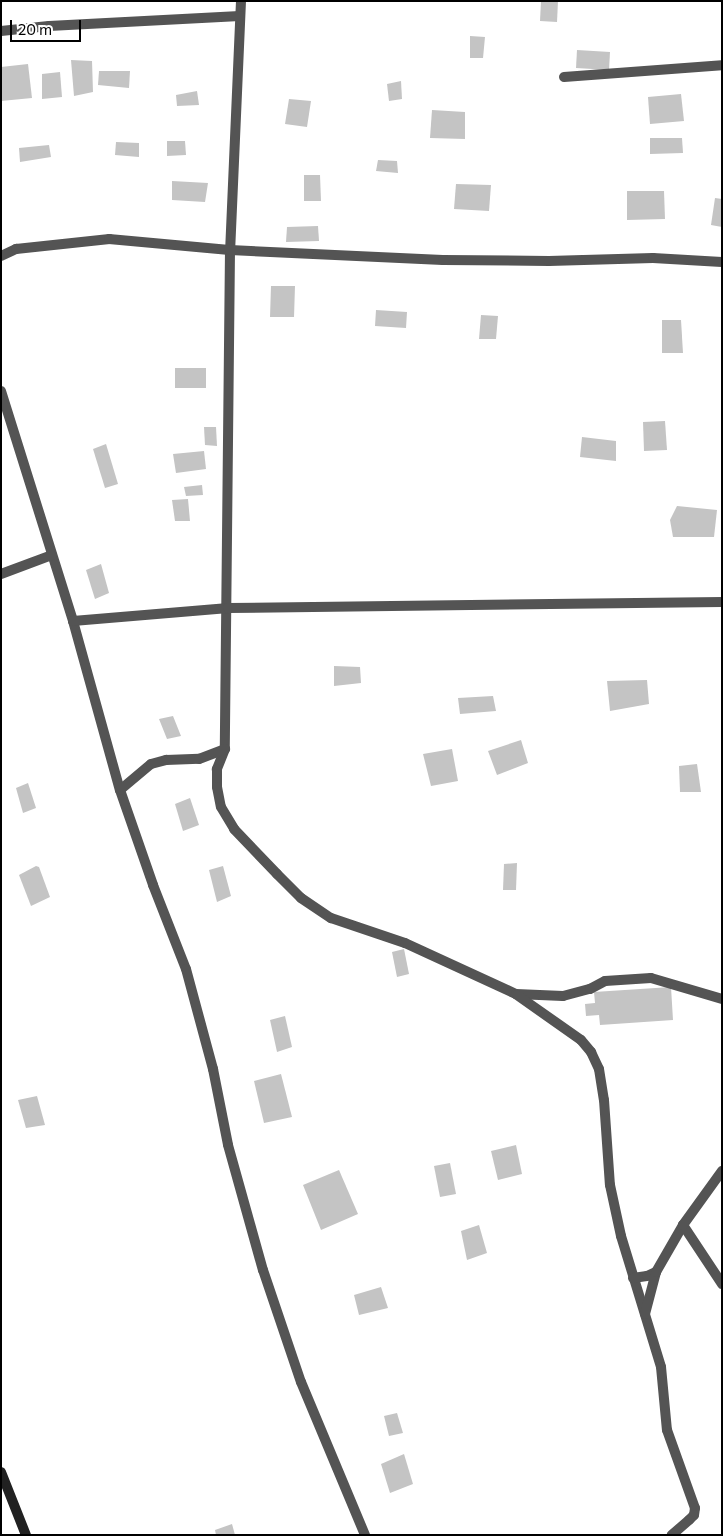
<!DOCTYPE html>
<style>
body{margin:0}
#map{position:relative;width:723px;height:1536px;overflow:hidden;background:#fff;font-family:Commissioner,sans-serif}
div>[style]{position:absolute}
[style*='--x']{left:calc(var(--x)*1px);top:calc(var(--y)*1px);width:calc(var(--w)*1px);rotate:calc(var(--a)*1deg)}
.building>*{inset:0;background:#c4c4c4}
.street>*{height:10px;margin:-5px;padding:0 5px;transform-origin:5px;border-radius:5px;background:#545454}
.secondary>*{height:10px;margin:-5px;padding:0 5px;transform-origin:5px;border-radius:5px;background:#212121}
span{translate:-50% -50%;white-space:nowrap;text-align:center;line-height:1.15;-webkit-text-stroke:4px #fff;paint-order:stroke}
.frame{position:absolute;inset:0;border:2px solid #000;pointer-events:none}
.scale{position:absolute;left:10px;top:20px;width:71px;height:22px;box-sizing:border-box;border:2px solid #000;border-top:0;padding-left:6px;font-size:15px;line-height:18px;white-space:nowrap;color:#000;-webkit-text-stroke:4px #fff;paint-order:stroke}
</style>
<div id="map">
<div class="building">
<div style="clip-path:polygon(541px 1px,558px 1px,557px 22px,540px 21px)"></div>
<div style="clip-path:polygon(470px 36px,485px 37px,483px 58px,470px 58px)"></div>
<div style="clip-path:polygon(577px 50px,610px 52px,609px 70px,576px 68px)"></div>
<div style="clip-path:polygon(71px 60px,92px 61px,93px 92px,74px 96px)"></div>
<div style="clip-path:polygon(28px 64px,32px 98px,1px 101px,1px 67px)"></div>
<div style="clip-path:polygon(99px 71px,130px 71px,129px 88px,98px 85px)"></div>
<div style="clip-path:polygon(60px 72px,62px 97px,42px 99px,42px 74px)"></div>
<div style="clip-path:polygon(401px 81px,402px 99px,389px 101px,387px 84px)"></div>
<div style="clip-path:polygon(197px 91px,199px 105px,177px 106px,176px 95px)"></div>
<div style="clip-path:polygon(681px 94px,684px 121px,650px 124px,648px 97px)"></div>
<div style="clip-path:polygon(289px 99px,311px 101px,307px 127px,285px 124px)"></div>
<div style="clip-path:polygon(432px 110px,465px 112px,465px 139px,430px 138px)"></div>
<div style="clip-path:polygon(650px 138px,682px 138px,683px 153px,650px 154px)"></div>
<div style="clip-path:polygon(167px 141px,185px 141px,186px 155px,167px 156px)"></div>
<div style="clip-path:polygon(116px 142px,139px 143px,139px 157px,115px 155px)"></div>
<div style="clip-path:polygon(49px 145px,51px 157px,20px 162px,19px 148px)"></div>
<div style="clip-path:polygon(378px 160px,397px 161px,398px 173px,376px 171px)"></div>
<div style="clip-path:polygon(304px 175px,320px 175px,321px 201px,304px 201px)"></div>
<div style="clip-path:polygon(172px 181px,208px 183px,205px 202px,172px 200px)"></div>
<div style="clip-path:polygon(456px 184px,491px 185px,489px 211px,454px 209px)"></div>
<div style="clip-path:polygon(627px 191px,664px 191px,665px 219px,627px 220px)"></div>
<div style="clip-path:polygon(715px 198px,722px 199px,722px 227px,711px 225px)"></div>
<div style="clip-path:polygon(318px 226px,319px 241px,286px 242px,287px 227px)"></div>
<div style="clip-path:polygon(271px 286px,295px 286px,294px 317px,270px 317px)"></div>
<div style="clip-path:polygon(376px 310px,407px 312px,406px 328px,375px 326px)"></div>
<div style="clip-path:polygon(481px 315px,498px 316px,496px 339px,479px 339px)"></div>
<div style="clip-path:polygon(662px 320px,681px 320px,683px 353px,662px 353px)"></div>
<div style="clip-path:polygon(175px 368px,206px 368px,206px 388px,175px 388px)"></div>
<div style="clip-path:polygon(665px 421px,667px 450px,644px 451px,643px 422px)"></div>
<div style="clip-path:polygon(204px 427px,216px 427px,217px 446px,205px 445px)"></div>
<div style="clip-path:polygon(582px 437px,616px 441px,616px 461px,580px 457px)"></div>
<div style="clip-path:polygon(106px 444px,118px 484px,105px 488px,93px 449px)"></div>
<div style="clip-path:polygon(204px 451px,206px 469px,176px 473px,173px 454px)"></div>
<div style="clip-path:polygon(202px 485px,203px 495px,186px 496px,184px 487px)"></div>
<div style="clip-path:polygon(188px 499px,190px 521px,175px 521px,172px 500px)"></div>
<div style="clip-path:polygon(677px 506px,717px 510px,714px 537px,673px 537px,670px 520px)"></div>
<div style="clip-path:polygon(101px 564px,109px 593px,95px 599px,86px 570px)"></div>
<div style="clip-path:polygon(334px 666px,360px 667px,361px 683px,334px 686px)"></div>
<div style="clip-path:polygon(647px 680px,649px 704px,610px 711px,607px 681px)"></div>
<div style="clip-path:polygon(493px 696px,496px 711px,460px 714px,458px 698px)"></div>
<div style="clip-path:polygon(173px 716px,181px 736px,167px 739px,159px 719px)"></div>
<div style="clip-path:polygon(521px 740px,528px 763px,497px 775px,488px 751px)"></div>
<div style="clip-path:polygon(452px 749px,458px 781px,431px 786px,423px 754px)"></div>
<div style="clip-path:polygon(697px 764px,701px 792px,680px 792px,679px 766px)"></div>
<div style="clip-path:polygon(28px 783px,36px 808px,23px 813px,16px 788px)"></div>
<div style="clip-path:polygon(190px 798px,199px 825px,183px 831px,175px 804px)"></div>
<div style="clip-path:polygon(517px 863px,516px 890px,503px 890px,504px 864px)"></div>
<div style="clip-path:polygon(36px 866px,39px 867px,50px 897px,31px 906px,19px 875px)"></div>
<div style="clip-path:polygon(223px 866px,231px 896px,217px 902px,209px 870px)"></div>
<div style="clip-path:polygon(404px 949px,409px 974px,397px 977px,392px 952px)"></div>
<div style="clip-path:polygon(671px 987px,673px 1020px,600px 1025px,599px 1015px,586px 1016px,585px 1004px,595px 1003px,594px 992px)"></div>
<div style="clip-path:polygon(285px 1016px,292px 1047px,277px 1052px,270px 1020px)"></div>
<div style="clip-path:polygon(281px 1074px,292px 1117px,264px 1123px,254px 1081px)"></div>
<div style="clip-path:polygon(37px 1096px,45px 1125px,26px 1128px,18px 1100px)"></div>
<div style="clip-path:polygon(516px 1145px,522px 1174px,498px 1180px,491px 1151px)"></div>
<div style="clip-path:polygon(450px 1163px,456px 1194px,440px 1197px,434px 1166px)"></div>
<div style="clip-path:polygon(339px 1170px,358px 1214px,321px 1230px,303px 1185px)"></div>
<div style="clip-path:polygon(479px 1225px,487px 1253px,467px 1260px,461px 1231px)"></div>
<div style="clip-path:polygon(381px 1287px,388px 1308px,359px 1315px,354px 1295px)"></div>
<div style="clip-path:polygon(397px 1413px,403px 1433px,389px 1436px,384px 1416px)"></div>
<div style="clip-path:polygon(404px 1454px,413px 1484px,390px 1493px,381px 1464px)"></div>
<div style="clip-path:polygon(232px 1524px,235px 1535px,216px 1535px,215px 1530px)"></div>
</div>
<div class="street">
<div style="--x:241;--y:1;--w:249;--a:92.5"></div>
<div style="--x:230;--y:250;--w:499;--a:90.6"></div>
<div style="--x:225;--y:749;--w:22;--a:112"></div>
<div style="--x:217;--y:769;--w:18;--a:90"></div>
<div style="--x:217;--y:787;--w:20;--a:79"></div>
<div style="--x:221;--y:807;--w:26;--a:59"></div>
<div style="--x:234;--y:829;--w:62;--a:46.3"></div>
<div style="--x:277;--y:874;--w:34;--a:45"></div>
<div style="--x:301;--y:898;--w:36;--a:34"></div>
<div style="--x:331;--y:918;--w:78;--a:18.7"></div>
<div style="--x:405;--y:943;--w:122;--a:24.7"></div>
<div style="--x:516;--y:994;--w:47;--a:2.4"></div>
<div style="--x:563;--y:996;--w:28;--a:-15"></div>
<div style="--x:590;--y:989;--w:17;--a:-28"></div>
<div style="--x:605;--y:981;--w:46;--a:-3.7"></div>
<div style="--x:651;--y:978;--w:74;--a:16.5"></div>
<div style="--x:1;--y:31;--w:48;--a:-5.9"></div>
<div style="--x:49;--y:26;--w:191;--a:-3"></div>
<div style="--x:564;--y:77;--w:158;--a:-4.3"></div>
<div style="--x:1;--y:256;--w:17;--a:-25"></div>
<div style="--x:16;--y:249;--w:94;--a:-6.1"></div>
<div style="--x:109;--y:239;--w:121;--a:5.2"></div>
<div style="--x:230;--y:250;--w:213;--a:2.7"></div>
<div style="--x:443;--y:260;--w:106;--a:0.5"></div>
<div style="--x:549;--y:261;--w:104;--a:-1.7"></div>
<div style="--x:653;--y:258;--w:69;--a:3.3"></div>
<div style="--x:1;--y:391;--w:241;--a:72.6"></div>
<div style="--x:73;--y:621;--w:175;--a:74.5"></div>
<div style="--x:120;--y:790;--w:101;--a:70.8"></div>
<div style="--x:153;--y:885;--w:90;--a:68.6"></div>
<div style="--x:186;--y:969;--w:104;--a:74.9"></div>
<div style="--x:213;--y:1069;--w:77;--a:78.8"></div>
<div style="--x:228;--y:1145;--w:130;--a:74.4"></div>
<div style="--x:263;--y:1270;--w:118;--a:71.3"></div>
<div style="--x:301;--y:1382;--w:166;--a:67.3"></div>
<div style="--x:1;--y:574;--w:54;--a:-20.4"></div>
<div style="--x:73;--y:621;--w:156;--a:-4.8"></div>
<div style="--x:228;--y:608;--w:494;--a:-0.7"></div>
<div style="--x:120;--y:790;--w:40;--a:-40"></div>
<div style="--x:151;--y:764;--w:16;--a:-15"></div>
<div style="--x:166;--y:760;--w:33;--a:-2"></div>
<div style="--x:199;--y:759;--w:28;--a:-21"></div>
<div style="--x:517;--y:995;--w:78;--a:35.1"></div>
<div style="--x:581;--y:1040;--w:16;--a:50"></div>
<div style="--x:591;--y:1052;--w:19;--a:65"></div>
<div style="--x:599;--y:1069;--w:31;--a:81"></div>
<div style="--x:604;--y:1100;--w:85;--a:86"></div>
<div style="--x:610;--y:1185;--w:52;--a:77.8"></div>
<div style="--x:621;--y:1236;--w:137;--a:73"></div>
<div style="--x:661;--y:1367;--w:63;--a:84.6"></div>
<div style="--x:667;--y:1430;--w:83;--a:70.3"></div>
<div style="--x:695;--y:1508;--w:7;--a:98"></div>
<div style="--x:694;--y:1515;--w:7;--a:135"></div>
<div style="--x:689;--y:1520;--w:23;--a:139"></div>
<div style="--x:683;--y:1225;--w:71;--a:56.5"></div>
<div style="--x:633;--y:1278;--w:14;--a:-8"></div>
<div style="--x:647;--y:1276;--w:10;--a:-24"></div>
<div style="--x:645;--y:1314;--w:43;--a:-75.3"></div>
<div style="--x:656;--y:1272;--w:54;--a:-60.1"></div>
<div style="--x:683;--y:1225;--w:67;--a:-54.2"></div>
</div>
<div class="secondary">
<div style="--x:1;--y:1472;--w:68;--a:68.4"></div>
</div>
<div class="frame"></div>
<div class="scale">20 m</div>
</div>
